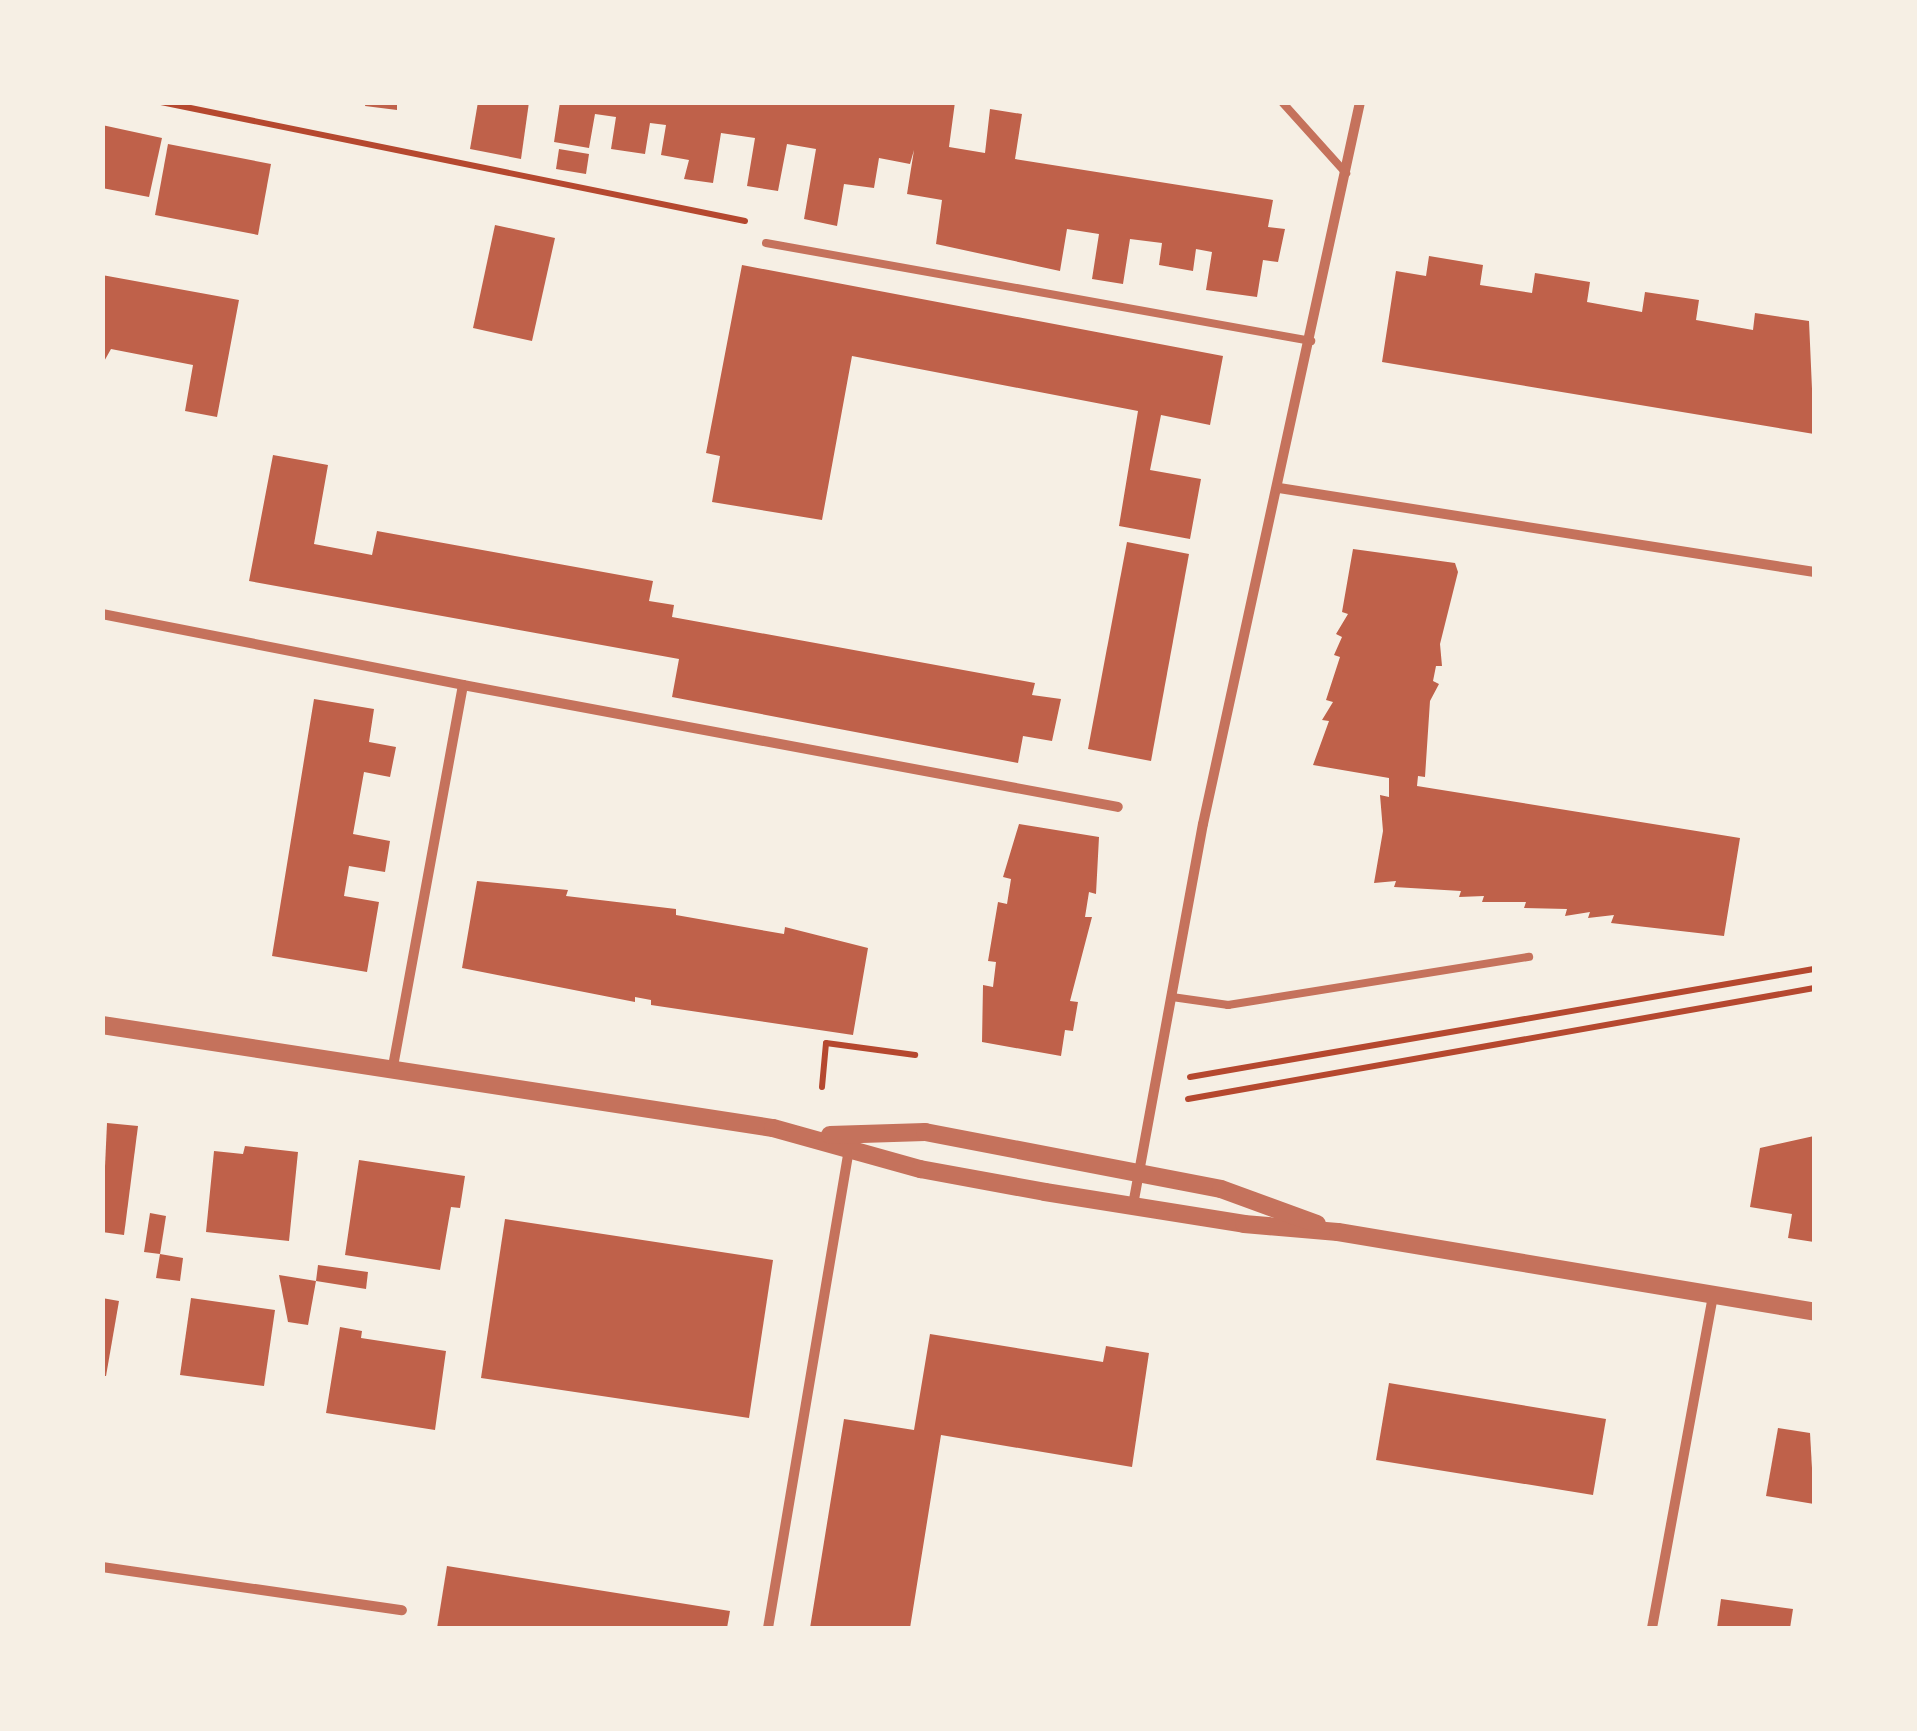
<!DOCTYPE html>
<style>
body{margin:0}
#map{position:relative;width:1917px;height:1731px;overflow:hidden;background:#f6efe4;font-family:"DM Sans",sans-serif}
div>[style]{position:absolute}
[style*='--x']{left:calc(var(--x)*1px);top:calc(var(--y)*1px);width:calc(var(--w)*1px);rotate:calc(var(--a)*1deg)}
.building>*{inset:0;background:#bf614a}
.path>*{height:6px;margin:-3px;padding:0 3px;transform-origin:3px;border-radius:3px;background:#b5482f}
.service>*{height:8px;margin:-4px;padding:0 4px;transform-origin:4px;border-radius:4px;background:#c5725c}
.minor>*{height:10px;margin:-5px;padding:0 5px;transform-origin:5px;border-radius:5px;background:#c5725c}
.tertiary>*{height:18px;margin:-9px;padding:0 9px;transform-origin:9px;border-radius:9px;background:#c5725c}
span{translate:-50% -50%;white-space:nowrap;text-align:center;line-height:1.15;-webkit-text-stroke:10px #f6efe4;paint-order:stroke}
.frame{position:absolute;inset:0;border:105px solid #f6efe4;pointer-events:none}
</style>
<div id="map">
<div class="building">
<div style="clip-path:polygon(366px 102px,397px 102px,397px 110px,365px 106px)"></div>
<div style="clip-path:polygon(478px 102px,529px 102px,521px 159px,470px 149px)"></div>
<div style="clip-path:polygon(560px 102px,955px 102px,949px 147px,985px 153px,990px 109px,1022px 114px,1015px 159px,1273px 200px,1268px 227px,1285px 229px,1278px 262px,1263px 260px,1257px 297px,1206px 290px,1212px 252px,1196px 249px,1193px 271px,1159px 265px,1162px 243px,1130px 239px,1123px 284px,1092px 279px,1099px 234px,1067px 229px,1060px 271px,936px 244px,942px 200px,907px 194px,914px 150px,910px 164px,879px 158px,874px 188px,844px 184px,837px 226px,804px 219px,816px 149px,787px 144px,778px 191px,747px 186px,755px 138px,721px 133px,713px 183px,684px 179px,689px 160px,661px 155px,666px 125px,650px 123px,645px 154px,611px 149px,616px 117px,595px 114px,589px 148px,554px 142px)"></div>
<div style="clip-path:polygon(102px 125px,162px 138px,149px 197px,102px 188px)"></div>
<div style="clip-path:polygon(168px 144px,271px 164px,258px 235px,155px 215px)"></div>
<div style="clip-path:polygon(559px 149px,589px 154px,586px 174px,556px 169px)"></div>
<div style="clip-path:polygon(495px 225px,555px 238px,532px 341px,473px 328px)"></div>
<div style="clip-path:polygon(1429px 256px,1483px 265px,1480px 285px,1532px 293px,1535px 273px,1590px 282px,1587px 302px,1642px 312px,1645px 292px,1699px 300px,1696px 320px,1753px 330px,1755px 313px,1809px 321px,1814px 434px,1382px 362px,1396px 271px,1426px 276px)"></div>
<div style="clip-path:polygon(742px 265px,1223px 356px,1210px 425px,1161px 415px,1150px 470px,1201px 479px,1190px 539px,1119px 526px,1138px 411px,852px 356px,822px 520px,712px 502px,720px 456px,706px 453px)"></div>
<div style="clip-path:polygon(102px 275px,239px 300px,217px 417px,185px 411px,193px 365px,111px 349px,102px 365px)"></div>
<div style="clip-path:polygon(273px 455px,328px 465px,314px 544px,372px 555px,377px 531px,653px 581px,649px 601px,674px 605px,672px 617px,1035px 683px,1032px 695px,1061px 699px,1052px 741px,1023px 736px,1018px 763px,672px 697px,679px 659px,249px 581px)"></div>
<div style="clip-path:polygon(1127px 542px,1189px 554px,1151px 761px,1088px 749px)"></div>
<div style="clip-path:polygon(1353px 549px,1455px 563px,1458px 572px,1440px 644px,1442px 666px,1436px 666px,1433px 681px,1439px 684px,1430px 701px,1425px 777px,1418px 776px,1417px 786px,1740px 838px,1724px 936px,1611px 923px,1614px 915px,1588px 918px,1590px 912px,1565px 916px,1567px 909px,1524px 908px,1526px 902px,1482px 902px,1484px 896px,1459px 897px,1461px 891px,1394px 887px,1396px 881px,1374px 883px,1383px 831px,1380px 795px,1389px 797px,1389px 778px,1313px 765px,1329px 721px,1322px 720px,1333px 702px,1326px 700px,1340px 657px,1334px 655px,1342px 637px,1336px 634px,1348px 614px,1342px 612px)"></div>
<div style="clip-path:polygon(314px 699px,374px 709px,369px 742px,396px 747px,390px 777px,364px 772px,353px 834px,390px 841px,385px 872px,349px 866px,344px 896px,379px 902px,367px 972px,272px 956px)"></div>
<div style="clip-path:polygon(1019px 824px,1099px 837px,1096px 894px,1089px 892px,1085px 917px,1092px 917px,1070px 1001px,1078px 1002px,1073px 1031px,1065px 1030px,1061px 1056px,982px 1042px,983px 985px,993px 987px,996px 962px,988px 961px,998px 902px,1007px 904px,1011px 879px,1003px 877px)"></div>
<div style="clip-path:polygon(477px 881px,568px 890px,566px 896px,676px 909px,676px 915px,784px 934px,785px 927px,868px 948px,853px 1035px,651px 1005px,651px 1000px,635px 997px,635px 1002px,462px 968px)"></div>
<div style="clip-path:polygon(107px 1123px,138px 1126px,124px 1235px,102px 1232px)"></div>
<div style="clip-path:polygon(1814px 1136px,1814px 1242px,1788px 1238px,1792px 1214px,1750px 1207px,1760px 1148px)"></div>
<div style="clip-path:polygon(245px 1146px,298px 1152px,289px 1241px,206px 1232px,214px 1151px,243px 1154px)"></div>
<div style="clip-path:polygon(359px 1160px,465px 1176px,460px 1208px,451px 1207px,440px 1270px,345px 1255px)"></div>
<div style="clip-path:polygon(150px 1213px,166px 1216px,160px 1254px,144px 1252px)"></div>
<div style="clip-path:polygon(505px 1219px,773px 1260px,749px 1418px,481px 1378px)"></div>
<div style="clip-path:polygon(160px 1254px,183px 1258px,180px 1281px,156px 1278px)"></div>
<div style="clip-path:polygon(318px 1265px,368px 1272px,366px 1289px,316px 1281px)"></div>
<div style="clip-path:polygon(279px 1275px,316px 1281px,308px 1325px,288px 1322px)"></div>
<div style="clip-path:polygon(102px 1298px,119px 1301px,106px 1376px,102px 1376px)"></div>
<div style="clip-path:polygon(191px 1298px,275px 1310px,264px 1386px,180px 1375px)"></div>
<div style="clip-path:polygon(340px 1327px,362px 1331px,361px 1338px,446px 1351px,435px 1430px,326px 1413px)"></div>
<div style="clip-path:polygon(930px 1334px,1103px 1362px,1106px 1346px,1149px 1353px,1132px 1467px,941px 1435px,910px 1628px,810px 1628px,844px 1419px,914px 1430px)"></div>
<div style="clip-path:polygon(1389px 1383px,1606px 1419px,1593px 1495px,1376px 1460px)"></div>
<div style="clip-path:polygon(1778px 1428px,1810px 1433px,1814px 1504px,1766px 1496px)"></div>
<div style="clip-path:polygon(447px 1566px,730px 1611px,727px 1628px,437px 1628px)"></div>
<div style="clip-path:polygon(1721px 1599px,1793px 1609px,1790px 1628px,1717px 1628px)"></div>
</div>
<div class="path">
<div style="--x:161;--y:102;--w:596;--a:11.52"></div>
<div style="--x:1190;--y:1077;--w:633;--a:-9.82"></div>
<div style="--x:822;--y:1087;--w:44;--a:-84.8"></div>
<div style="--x:826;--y:1043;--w:90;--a:7.7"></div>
<div style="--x:1188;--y:1099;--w:636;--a:-10.05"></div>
</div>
<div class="service">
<div style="--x:1282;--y:102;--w:96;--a:48"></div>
<div style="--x:766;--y:243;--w:554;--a:10.19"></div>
<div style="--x:1172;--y:997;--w:57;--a:8.1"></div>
<div style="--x:1228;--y:1005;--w:305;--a:-9.1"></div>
</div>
<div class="minor">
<div style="--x:1279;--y:488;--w:542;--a:8.92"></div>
<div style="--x:102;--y:614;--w:368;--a:11.1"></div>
<div style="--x:463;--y:685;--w:394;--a:100.4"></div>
<div style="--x:463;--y:685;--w:666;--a:10.55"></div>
<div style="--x:1133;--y:1205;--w:387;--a:-79.6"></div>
<div style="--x:1203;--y:824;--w:739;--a:-77.73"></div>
<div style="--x:102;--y:1567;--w:303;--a:8.2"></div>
<div style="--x:768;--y:1628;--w:488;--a:-80.4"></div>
<div style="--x:1652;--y:1628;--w:338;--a:-79.6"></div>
</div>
<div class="tertiary">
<div style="--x:102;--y:1025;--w:679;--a:8.73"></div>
<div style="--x:773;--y:1128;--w:153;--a:15.6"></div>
<div style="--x:920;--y:1169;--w:127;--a:10.4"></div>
<div style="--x:1045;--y:1192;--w:202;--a:9.1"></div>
<div style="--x:1244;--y:1224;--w:94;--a:4.9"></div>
<div style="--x:1338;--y:1232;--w:483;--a:9.5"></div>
<div style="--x:830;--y:1135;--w:95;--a:-1.8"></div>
<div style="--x:925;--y:1132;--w:301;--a:10.9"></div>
<div style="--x:1221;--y:1189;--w:102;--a:20"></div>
</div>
<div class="frame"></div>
</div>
